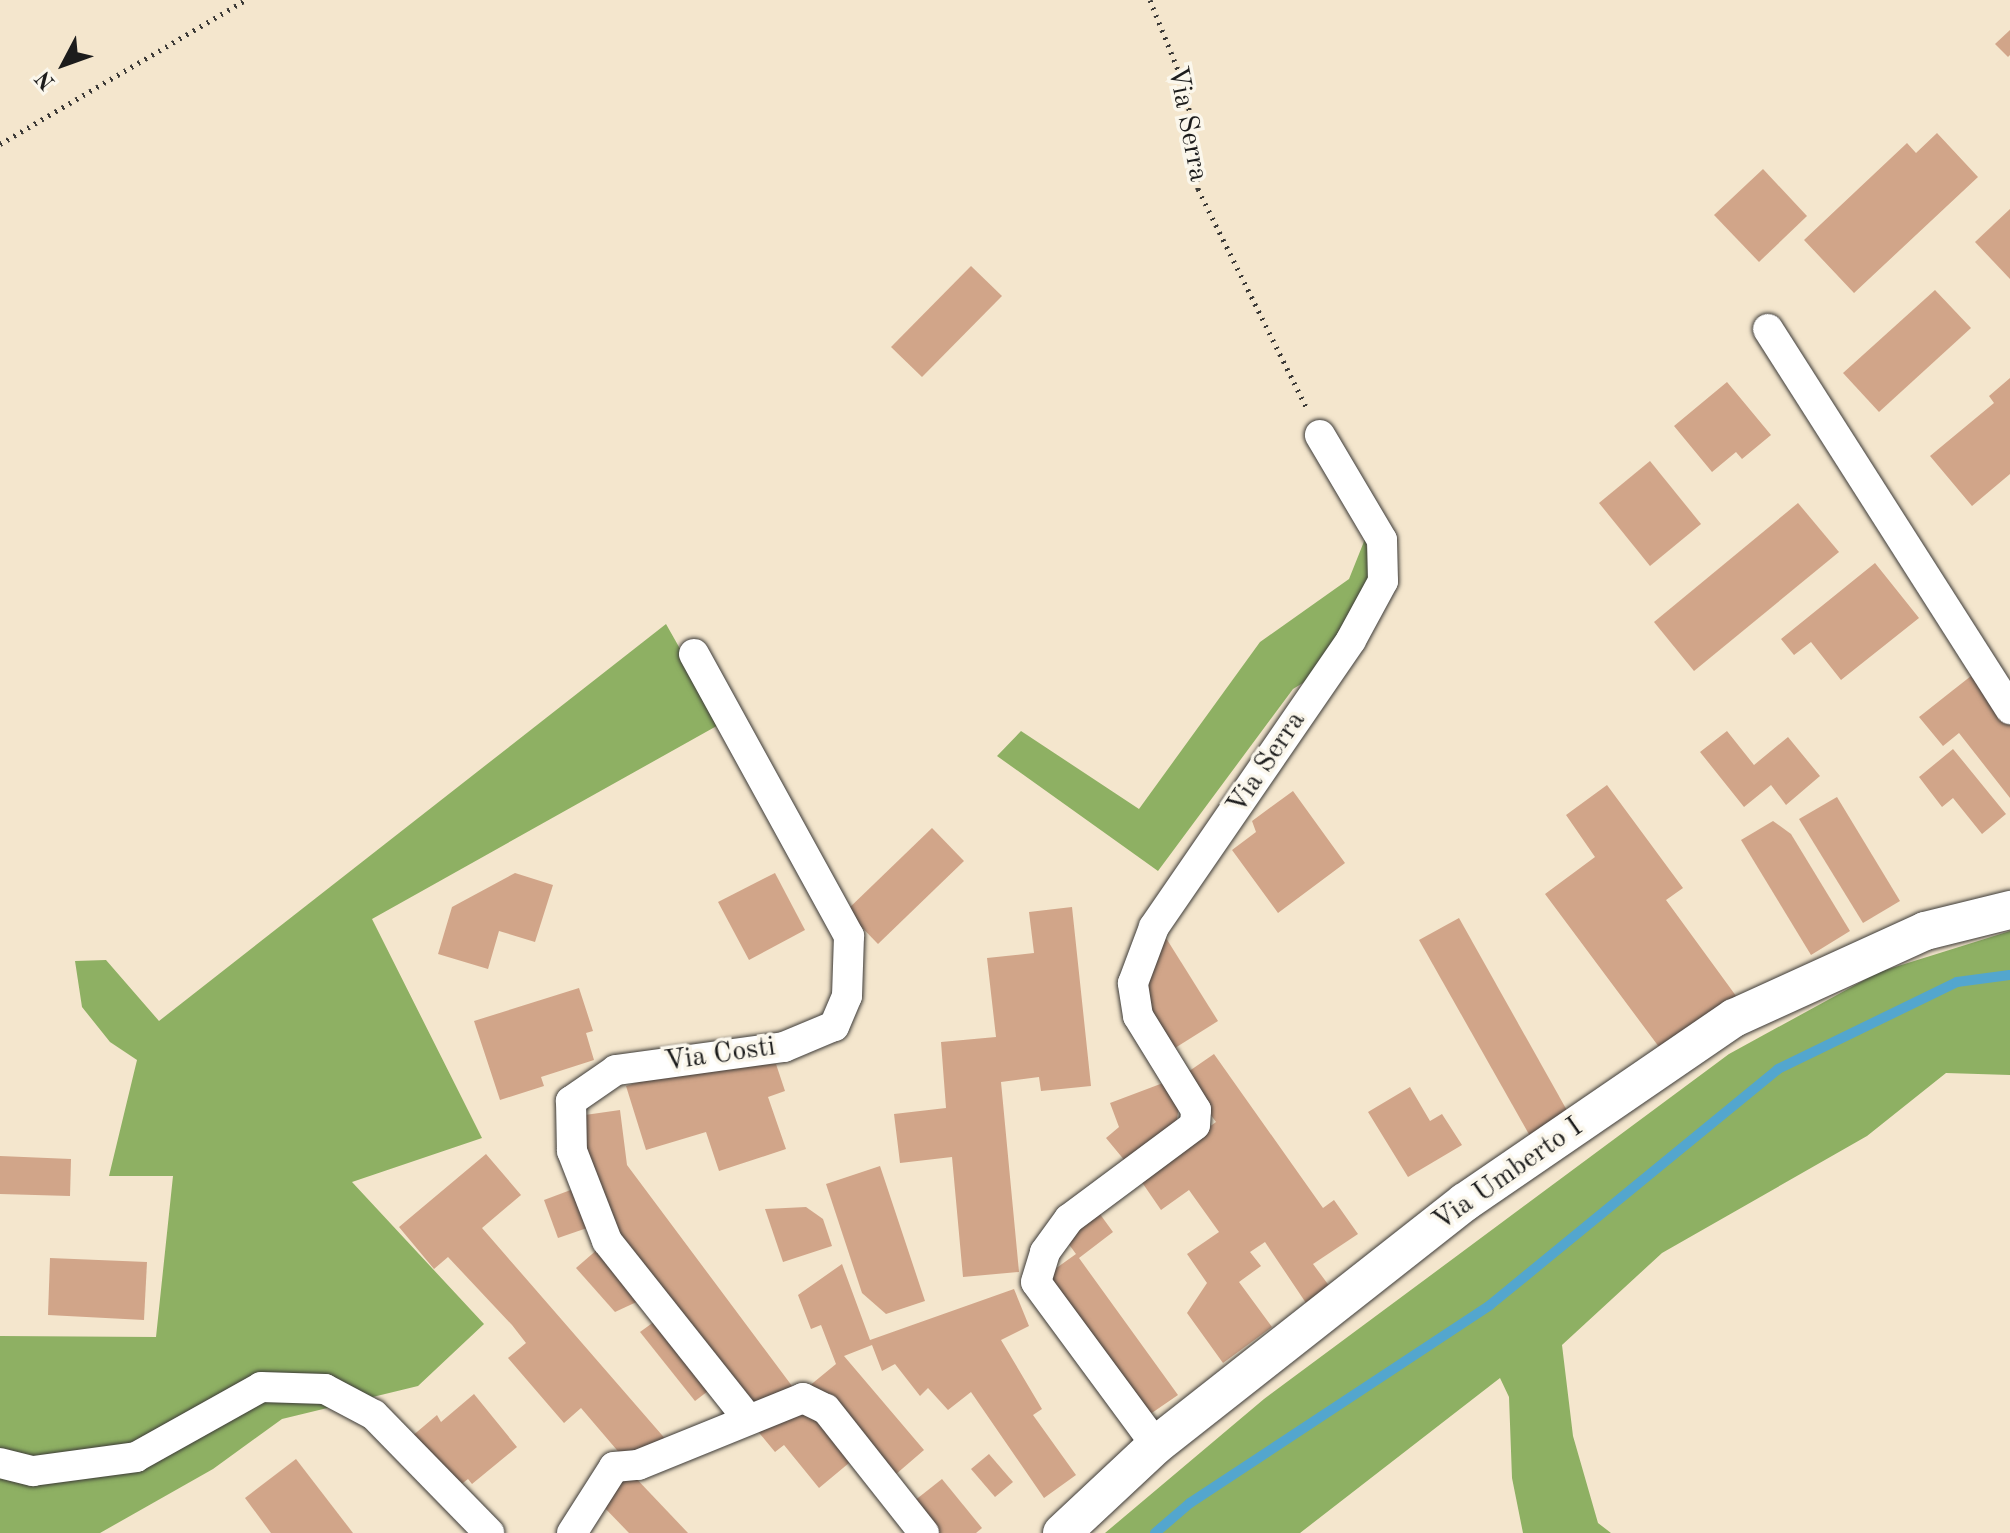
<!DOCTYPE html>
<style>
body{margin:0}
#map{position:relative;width:2010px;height:1533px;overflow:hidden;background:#f4e6cd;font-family:"Old Standard TT",serif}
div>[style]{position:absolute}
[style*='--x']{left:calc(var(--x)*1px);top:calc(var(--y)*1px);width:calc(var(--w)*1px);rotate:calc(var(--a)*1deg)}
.forest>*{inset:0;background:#8eb063}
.stream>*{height:10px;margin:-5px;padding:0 5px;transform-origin:5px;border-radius:5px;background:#53a6ce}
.building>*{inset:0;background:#d1a589}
.path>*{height:5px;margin-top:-2.5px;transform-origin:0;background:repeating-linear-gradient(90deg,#3c3a37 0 2px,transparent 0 8px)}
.roads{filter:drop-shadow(0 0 2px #3c3a37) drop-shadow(0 0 2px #3c3a37)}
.minor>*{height:30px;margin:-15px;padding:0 15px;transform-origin:15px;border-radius:15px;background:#fff}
.tertiary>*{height:38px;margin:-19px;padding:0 19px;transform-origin:19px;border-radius:19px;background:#fff}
span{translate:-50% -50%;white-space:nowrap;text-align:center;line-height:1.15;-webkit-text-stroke:7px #fbf7ec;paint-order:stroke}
.street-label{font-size:28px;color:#1c1c1c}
.north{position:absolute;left:24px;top:24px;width:80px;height:80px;-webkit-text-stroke:6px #fbf7ec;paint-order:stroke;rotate:229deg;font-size:22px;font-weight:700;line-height:32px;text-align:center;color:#1c1c1c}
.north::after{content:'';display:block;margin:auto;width:28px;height:36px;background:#1c1c1c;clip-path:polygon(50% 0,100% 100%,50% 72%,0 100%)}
</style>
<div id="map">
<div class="forest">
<div style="clip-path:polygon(1365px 539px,1373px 577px,1316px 675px,1293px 689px,1158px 871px,997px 756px,1021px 731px,1139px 809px,1260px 642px,1349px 579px)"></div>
<div style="clip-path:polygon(666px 624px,722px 723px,372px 919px,482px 1138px,352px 1182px,484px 1324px,418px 1386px,282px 1419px,213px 1469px,100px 1533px,0 1533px,0 1336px,156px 1337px,173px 1176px,109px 1176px,137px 1060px,110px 1042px,82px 1007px,75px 961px,106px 960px,159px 1021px)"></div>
<div style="clip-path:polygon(2010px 931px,2010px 1075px,1946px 1073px,1867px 1136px,1662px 1253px,1562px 1345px,1573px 1436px,1598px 1523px,1611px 1533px,1523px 1533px,1512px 1478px,1509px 1397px,1500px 1378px,1300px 1533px,1105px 1533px,1264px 1399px,1729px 1054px,1879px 972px)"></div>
</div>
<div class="stream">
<div style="--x:1155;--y:1533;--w:46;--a:-40.6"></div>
<div style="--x:1190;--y:1503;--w:359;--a:-33.4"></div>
<div style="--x:1490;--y:1305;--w:372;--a:-39.3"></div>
<div style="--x:1778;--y:1069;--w:199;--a:-25.9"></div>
<div style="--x:1957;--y:982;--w:53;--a:-7.5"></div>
</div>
<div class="building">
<div style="clip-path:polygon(2010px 30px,2010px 55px,2008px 57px,1995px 44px)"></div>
<div style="clip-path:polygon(1937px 133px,1978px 177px,1854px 293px,1804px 240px,1907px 143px,1916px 153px)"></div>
<div style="clip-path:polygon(1763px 169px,1807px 216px,1759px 262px,1714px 215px)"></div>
<div style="clip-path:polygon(2010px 209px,2010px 279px,1975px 242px)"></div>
<div style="clip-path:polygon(971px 266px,1002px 296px,922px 377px,891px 347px)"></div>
<div style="clip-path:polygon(1935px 290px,1971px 328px,1879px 412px,1843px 373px)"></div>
<div style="clip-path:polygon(2010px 378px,2010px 474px,1972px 506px,1930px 456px,1994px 403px,1989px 396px)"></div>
<div style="clip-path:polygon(1727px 382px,1771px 435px,1742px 459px,1736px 452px,1712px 472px,1674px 426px)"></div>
<div style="clip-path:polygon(1650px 461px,1701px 524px,1650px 566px,1599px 503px)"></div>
<div style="clip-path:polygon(1798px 503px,1839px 552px,1694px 671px,1654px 622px)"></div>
<div style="clip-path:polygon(1875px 563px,1919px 618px,1841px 680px,1811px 642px,1794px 655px,1781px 639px)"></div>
<div style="clip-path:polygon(1971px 676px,2010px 725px,2010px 798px,1959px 733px,1943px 746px,1919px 717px)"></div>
<div style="clip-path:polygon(1727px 731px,1754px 765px,1788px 737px,1820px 776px,1786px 805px,1771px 785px,1744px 807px,1700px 752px)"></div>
<div style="clip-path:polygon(1953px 749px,2006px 814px,1982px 834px,1953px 798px,1942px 807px,1919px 777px)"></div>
<div style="clip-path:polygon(1607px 785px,1683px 888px,1666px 900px,1739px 1000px,1665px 1055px,1545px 894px,1595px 857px,1566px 815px)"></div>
<div style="clip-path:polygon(1293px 791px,1345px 863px,1278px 913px,1232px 850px,1256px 832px,1252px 821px)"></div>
<div style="clip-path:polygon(1837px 797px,1900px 901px,1863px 923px,1799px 819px)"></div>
<div style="clip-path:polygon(1773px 821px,1791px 834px,1850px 931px,1811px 955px,1741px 840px)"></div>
<div style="clip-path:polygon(932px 828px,964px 861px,878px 944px,846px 911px)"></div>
<div style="clip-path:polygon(515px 873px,553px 885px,535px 942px,499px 931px,488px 969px,438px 954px,452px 907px)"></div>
<div style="clip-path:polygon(775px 873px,805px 930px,749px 960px,718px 902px)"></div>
<div style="clip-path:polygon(1072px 907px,1091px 1086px,1041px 1091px,1039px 1077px,1001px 1082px,1019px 1272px,963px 1277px,952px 1157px,900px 1163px,894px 1114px,946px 1108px,941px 1042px,996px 1037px,987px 958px,1034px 953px,1029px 912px)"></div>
<div style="clip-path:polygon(1459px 918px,1569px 1114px,1530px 1136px,1419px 940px)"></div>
<div style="clip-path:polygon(1166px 938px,1218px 1021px,1175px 1048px,1138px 990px)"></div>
<div style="clip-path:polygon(579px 988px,593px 1031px,586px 1033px,594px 1060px,541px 1077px,544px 1086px,500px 1100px,474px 1021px)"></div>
<div style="clip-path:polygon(1214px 1054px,1323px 1208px,1334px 1200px,1358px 1234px,1313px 1264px,1330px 1287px,1306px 1303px,1265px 1242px,1250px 1252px,1261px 1266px,1239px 1282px,1272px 1327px,1223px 1363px,1187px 1313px,1207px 1283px,1187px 1254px,1219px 1232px,1189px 1190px,1161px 1210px,1139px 1178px,1216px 1122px,1182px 1076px)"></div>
<div style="clip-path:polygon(776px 1064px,785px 1091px,768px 1097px,786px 1149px,719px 1171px,706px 1132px,646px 1150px,626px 1086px,684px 1068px)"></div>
<div style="clip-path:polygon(1163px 1083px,1179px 1105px,1176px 1127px,1130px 1167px,1106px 1138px,1119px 1127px,1110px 1103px)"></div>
<div style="clip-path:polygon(1410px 1087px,1430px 1121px,1442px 1114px,1462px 1145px,1408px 1177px,1368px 1112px)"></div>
<div style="clip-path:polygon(620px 1110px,627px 1165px,795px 1390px,745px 1410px,659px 1297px,591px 1190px,578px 1116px)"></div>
<div style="clip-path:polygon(486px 1154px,521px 1195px,482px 1228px,668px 1442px,622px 1456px,581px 1408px,564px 1423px,508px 1358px,526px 1343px,512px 1325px,448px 1257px,434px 1269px,399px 1227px)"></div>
<div style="clip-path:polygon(0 1156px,71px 1159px,70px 1196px,0 1194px)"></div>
<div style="clip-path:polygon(880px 1166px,925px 1301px,886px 1314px,862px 1293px,826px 1184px)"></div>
<div style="clip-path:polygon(576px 1188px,590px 1227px,558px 1238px,544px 1200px)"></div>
<div style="clip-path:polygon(806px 1207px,823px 1219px,832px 1246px,783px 1262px,765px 1209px)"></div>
<div style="clip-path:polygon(1097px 1210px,1113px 1232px,1079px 1258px,1178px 1395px,1143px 1419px,1041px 1279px,1076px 1254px,1062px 1235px)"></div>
<div style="clip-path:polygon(599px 1248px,643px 1299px,615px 1312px,576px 1268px)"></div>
<div style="clip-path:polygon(50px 1258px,147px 1262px,144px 1320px,48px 1315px)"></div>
<div style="clip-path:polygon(842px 1264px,870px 1340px,1014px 1289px,1029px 1326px,1001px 1340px,1042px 1409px,1033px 1415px,1076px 1475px,1044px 1498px,971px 1392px,948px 1410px,928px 1388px,920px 1396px,895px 1364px,882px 1371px,872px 1345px,844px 1356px,924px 1450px,888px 1481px,808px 1387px,836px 1364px,821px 1325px,811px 1329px,798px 1295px)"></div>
<div style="clip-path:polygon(662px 1316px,716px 1385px,695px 1401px,640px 1332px)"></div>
<div style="clip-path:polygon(474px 1394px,517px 1447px,472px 1484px,468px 1479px,454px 1490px,411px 1437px,437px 1415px,441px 1422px)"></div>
<div style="clip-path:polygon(804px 1409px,855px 1458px,819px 1488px,784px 1445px,775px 1452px,756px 1429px)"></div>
<div style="clip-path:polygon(989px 1454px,1013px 1482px,995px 1497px,971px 1469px)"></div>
<div style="clip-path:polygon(296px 1459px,353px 1533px,271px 1533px,245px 1498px)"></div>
<div style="clip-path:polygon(631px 1473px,688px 1533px,629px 1533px,599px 1502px)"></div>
<div style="clip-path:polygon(942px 1479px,982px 1528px,976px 1533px,931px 1533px,909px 1505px)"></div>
</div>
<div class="path">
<div style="--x:1150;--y:0;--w:99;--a:68.1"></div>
<div style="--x:1187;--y:92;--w:98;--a:83.5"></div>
<div style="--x:1198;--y:189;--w:246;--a:63.6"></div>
<div style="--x:0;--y:144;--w:284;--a:-30.4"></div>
</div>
<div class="roads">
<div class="minor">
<div style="--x:1768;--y:329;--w:451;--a:57.5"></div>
<div style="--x:694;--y:654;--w:322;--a:61.2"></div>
<div style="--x:849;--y:936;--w:60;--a:91.9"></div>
<div style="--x:847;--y:996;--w:33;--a:113"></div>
<div style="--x:834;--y:1026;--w:54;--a:157.2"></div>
<div style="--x:784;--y:1047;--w:170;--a:172.2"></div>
<div style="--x:616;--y:1070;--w:55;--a:145.4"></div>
<div style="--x:571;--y:1101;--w:50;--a:88.9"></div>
<div style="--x:572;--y:1151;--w:97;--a:68.7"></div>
<div style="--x:607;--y:1241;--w:227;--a:51.6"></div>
<div style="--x:1156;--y:1445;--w:202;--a:-126.4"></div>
<div style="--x:1036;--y:1282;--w:31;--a:-73"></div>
<div style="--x:1045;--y:1252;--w:41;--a:-54"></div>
<div style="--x:1069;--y:1219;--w:157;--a:-36.7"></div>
<div style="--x:1195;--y:1125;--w:15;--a:-86"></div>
<div style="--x:1196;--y:1110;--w:110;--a:-121.7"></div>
<div style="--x:1138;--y:1016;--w:33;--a:-99"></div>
<div style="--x:1133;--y:983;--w:60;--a:-69.4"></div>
<div style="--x:1154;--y:927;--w:348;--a:-55.5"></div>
<div style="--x:1351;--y:640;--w:67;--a:-61.5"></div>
<div style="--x:1383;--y:581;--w:41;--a:-91.4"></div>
<div style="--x:1382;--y:540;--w:122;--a:-120.6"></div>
<div style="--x:0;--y:1463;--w:34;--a:14"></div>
<div style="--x:33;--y:1471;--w:104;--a:-7.7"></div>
<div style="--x:136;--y:1457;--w:143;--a:-29.2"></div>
<div style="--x:261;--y:1387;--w:64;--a:1.8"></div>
<div style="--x:325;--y:1389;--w:55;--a:28"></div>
<div style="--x:374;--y:1415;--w:165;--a:45.7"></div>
<div style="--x:572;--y:1533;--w:78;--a:-57.5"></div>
<div style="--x:614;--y:1467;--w:24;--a:-5"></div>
<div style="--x:638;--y:1465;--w:178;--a:-22.1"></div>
<div style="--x:803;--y:1398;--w:25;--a:26"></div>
<div style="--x:826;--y:1409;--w:158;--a:51.7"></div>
</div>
<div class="tertiary">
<div style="--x:1062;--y:1533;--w:129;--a:-43.1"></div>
<div style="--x:1156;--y:1445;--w:393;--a:-38.2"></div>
<div style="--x:1465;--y:1202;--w:326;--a:-34.4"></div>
<div style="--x:1734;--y:1018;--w:210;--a:-24.5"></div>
<div style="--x:1925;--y:931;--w:88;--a:-13.9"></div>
</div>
</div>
<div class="street-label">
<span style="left:1187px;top:124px;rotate:79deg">Via Serra</span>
<span style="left:1267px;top:763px;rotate:-56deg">Via Serra</span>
<span style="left:720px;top:1055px;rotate:-8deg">Via Costi</span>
<span style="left:1508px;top:1175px;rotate:-35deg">Via Umberto I</span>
</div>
<div class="north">N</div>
</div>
